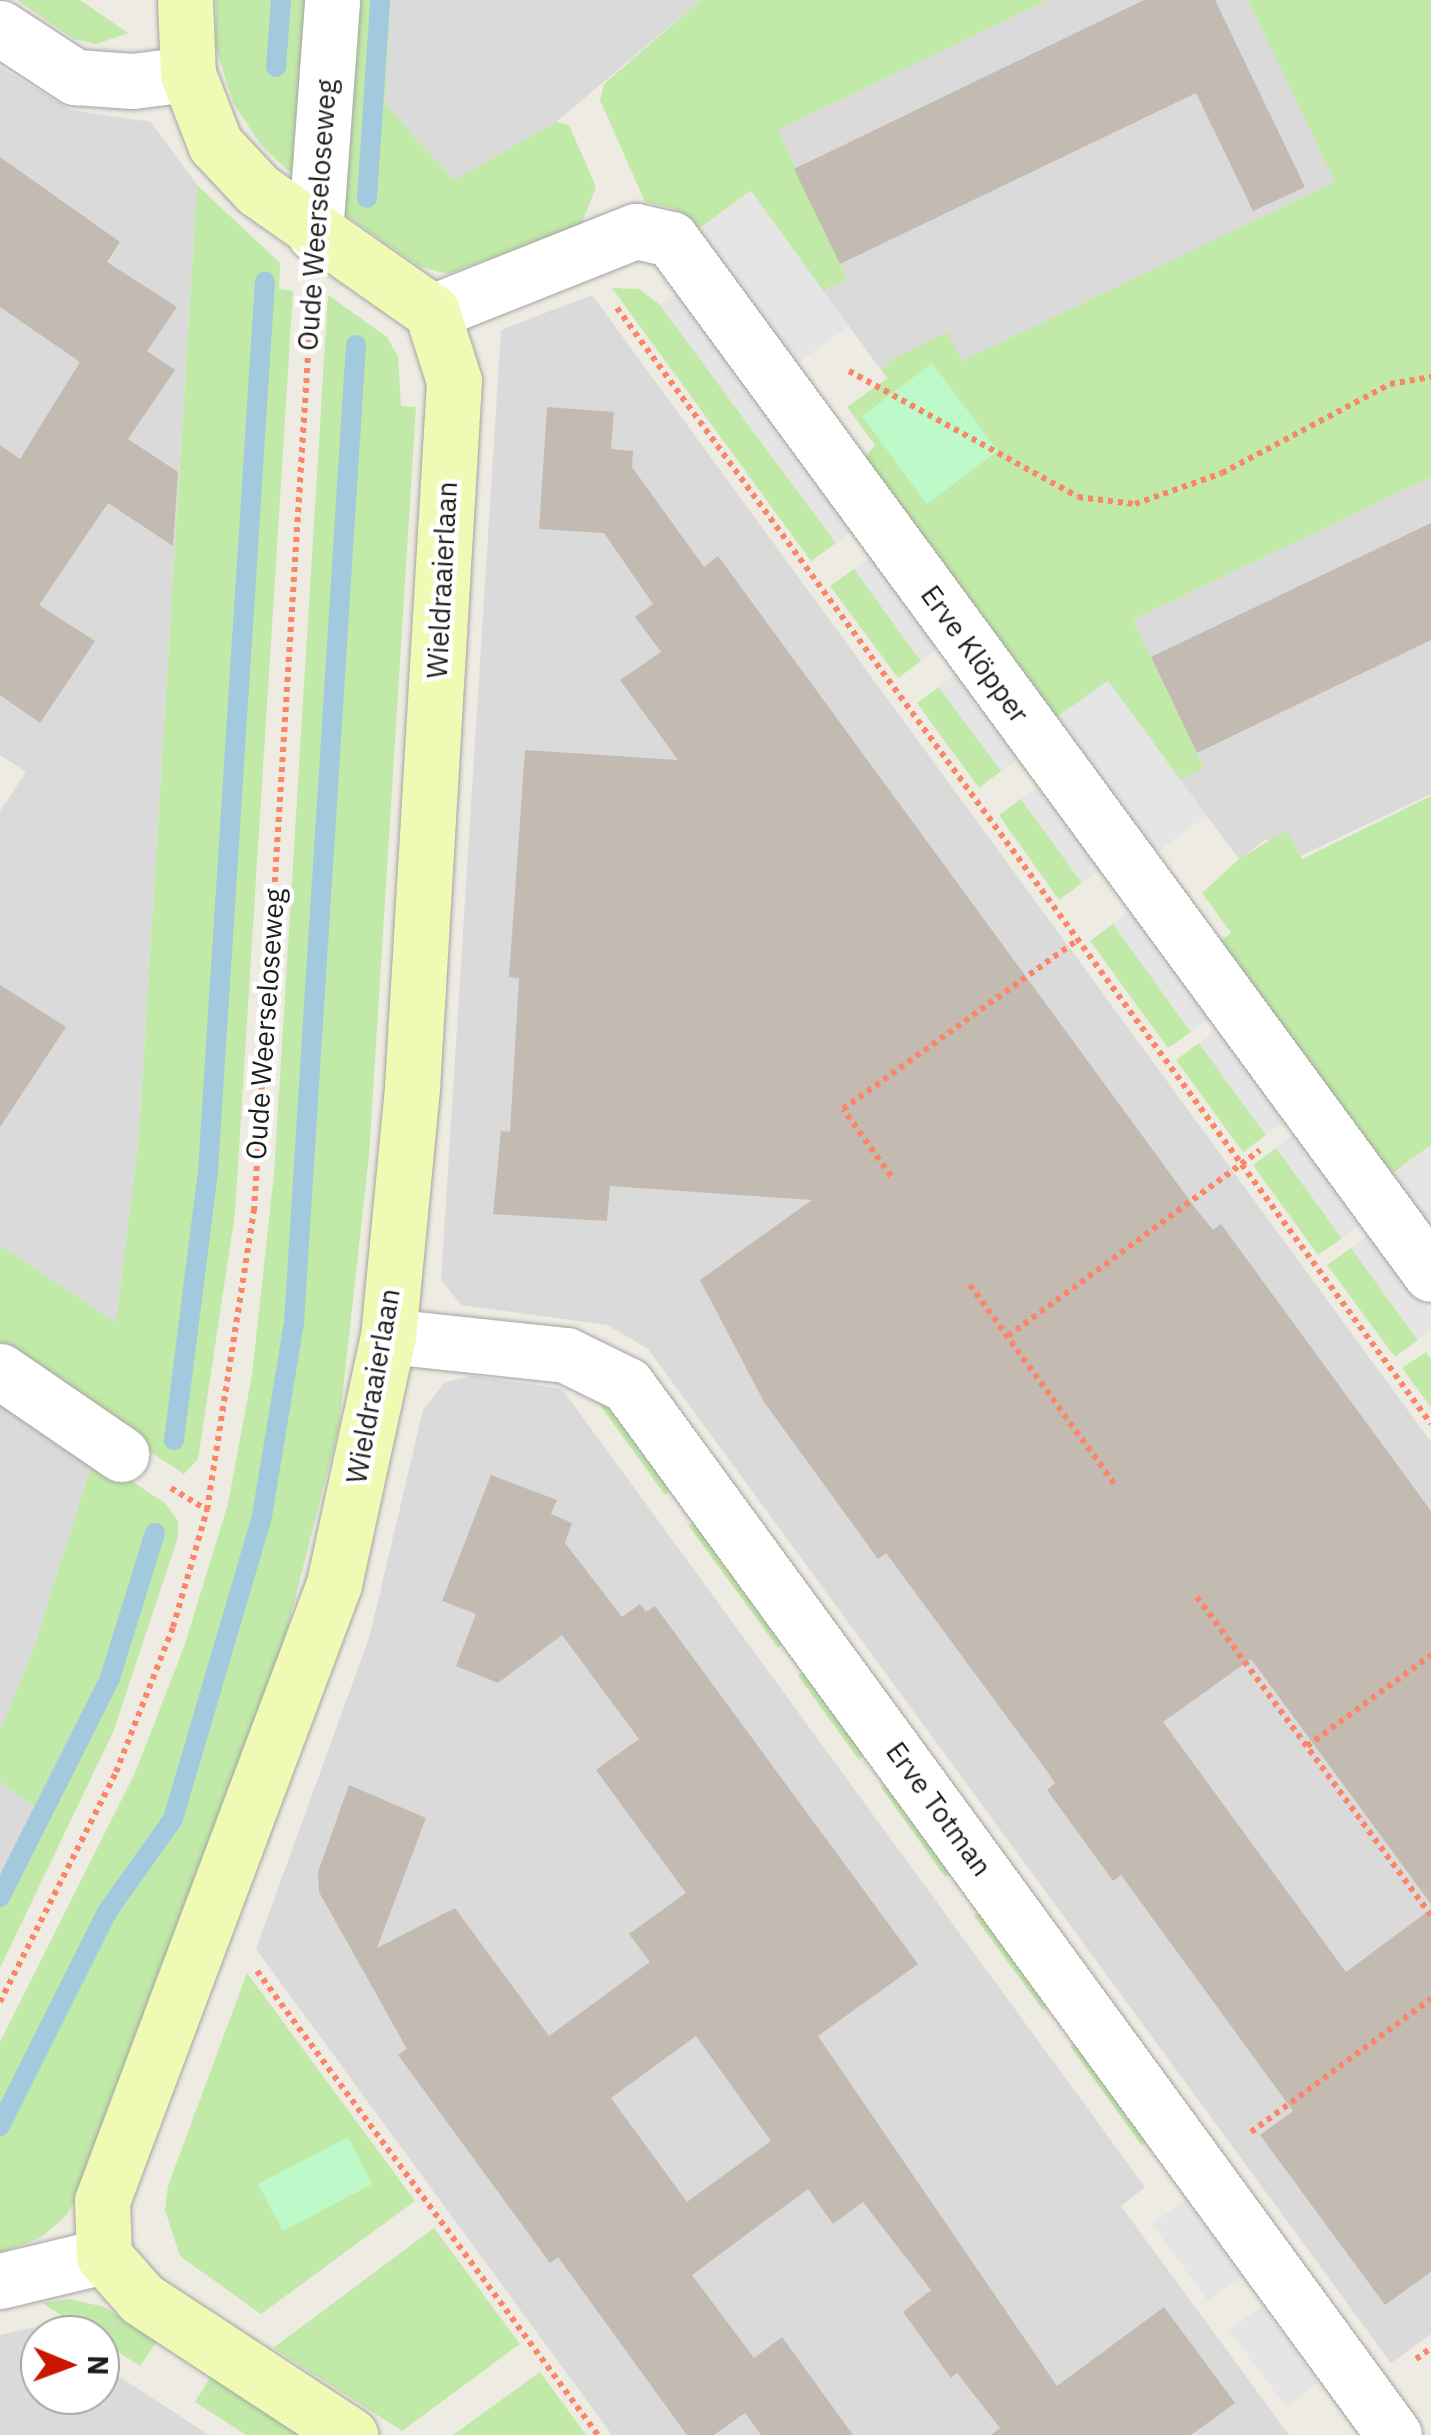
<!DOCTYPE html>
<meta charset="utf-8">
<style>
body{margin:0}
#map{position:relative;width:1431px;height:2435px;overflow:hidden;background:#eeebe2;font-family:"IBM Plex Sans",sans-serif}
div>[style]{position:absolute}
[style*='--x']{left:calc(var(--x)*1px);top:calc(var(--y)*1px);width:calc(var(--w)*1px);rotate:calc(var(--a)*1deg)}
.residential>*{inset:0;background:#dbdada}
.grass>*{inset:0;background:#c1e9a7}
.park>*{inset:0;background:#befac9}
.parking>*{inset:0;background:#e5e5e5}
.stream>*{height:20px;margin:-10px;padding:0 10px;transform-origin:10px;border-radius:10px;background:#a2c9dd}
.building>*{inset:0;background:#c3bab2}
.path>*{height:6px;margin-top:-3px;transform-origin:0;background:repeating-linear-gradient(90deg,#fb8567 0 5px,transparent 0 10px)}
.roads{filter:drop-shadow(0 0 2px #a4a4a4) drop-shadow(0 0 2px #a4a4a4)}
.street>*{height:55px;margin:-27.5px;padding:0 27.5px;transform-origin:27.5px;border-radius:27.5px;background:#fff}
.secondary>*{height:55px;margin:-27.5px;padding:0 27.5px;transform-origin:27.5px;border-radius:27.5px;background:#effab5}
span{translate:-50% -50%;white-space:nowrap;text-align:center;line-height:1.15;-webkit-text-stroke:9px #fff;paint-order:stroke}
.street-label{font-size:28px;color:#1d1d1d}
.north{position:absolute;left:20px;top:2315px;width:100px;height:100px;box-sizing:border-box;background:#fff;border:2px solid #a5a5a5;border-radius:50%;rotate:91deg;font-size:28px;font-weight:700;line-height:40px;text-align:center;color:#1d1d1d}
.north::after{content:'';display:block;margin:auto;width:35px;height:45px;background:#ca1500;clip-path:polygon(50% 0,100% 100%,50% 72%,0 100%)}
</style>
<div id="map">
<div class="residential">
<div style="clip-path:polygon(391px 0,701px 0,556px 122px,454px 180px,385px 104px)"></div>
<div style="clip-path:polygon(1048px 0,1248px 0,1336px 182px,962px 361px,895px 358px,881px 370px,823px 291px,847px 279px,778px 130px)"></div>
<div style="clip-path:polygon(0 67px,71px 110px,151px 122px,197px 185px,139px 1135px,116px 1324px,0 1245px,0 811px,26px 772px,0 755px)"></div>
<div style="clip-path:polygon(592px 295px,1431px 1442px,1431px 2334px,1391px 2363px,648px 1349px,607px 1325px,461px 1305px,441px 1280px,501px 330px)"></div>
<div style="clip-path:polygon(1431px 477px,1431px 794px,1298px 857px,1266px 839px,1239px 859px,1180px 780px,1204px 767px,1133px 620px)"></div>
<div style="clip-path:polygon(473px 1376px,562px 1389px,1145px 2187px,1121px 2206px,1289px 2435px,612px 2435px,256px 1949px,370px 1635px,423px 1410px,445px 1382px)"></div>
<div style="clip-path:polygon(0 1401px,92px 1463px,33px 1650px,0 1730px)"></div>
<div style="clip-path:polygon(0 1782px,35px 1807px,0 1877px)"></div>
<div style="clip-path:polygon(40px 2326px,54px 2335px,40px 2335px,40px 2395px,100px 2395px,100px 2364px,209px 2435px,0 2435px,0 2335px)"></div>
</div>
<div class="grass">
<div style="clip-path:polygon(17px 0,80px 0,128px 33px,96px 44px,74px 39px)"></div>
<div style="clip-path:polygon(216px 0,313px 0,299px 181px,261px 145px,234px 104px,216px 49px)"></div>
<div style="clip-path:polygon(348px 0,391px 0,385px 104px,454px 180px,556px 122px,569px 125px,596px 187px,581px 225px,448px 274px,419px 266px,334px 207px)"></div>
<div style="clip-path:polygon(701px 0,1048px 0,778px 130px,847px 279px,823px 291px,751px 191px,698px 229px,675px 209px,645px 202px,600px 100px,604px 84px)"></div>
<div style="clip-path:polygon(1248px 0,1431px 0,1431px 477px,1133px 620px,1204px 768px,1180px 780px,1108px 681px,1054px 719px,864px 458px,875px 445px,847px 407px,888px 378px,881px 370px,895px 358px,947px 332px,962px 361px,1335px 182px)"></div>
<div style="clip-path:polygon(197px 185px,280px 263px,279px 289px,293px 291px,235px 1213px,198px 1459px,184px 1474px,0 1354px,0 1245px,116px 1323px,139px 1135px)"></div>
<div style="clip-path:polygon(612px 288px,639px 289px,660px 305px,836px 543px,811px 561px)"></div>
<div style="clip-path:polygon(328px 295px,387px 337px,398px 357px,401px 406px,416px 407px,369px 1156px,339px 1426px,279px 1662px,80px 2191px,66px 2216px,40px 2238px,0 2253px,0 2042px,135px 1773px,184px 1647px,228px 1504px,252px 1375px,274px 1174px)"></div>
<div style="clip-path:polygon(854px 569px,921px 661px,898px 678px,830px 586px)"></div>
<div style="clip-path:polygon(939px 687px,1001px 771px,979px 788px,917px 703px)"></div>
<div style="clip-path:polygon(1431px 796px,1431px 1145px,1389px 1176px,1218px 943px,1231px 933px,1202px 893px,1239px 859px,1287px 830px,1302px 859px)"></div>
<div style="clip-path:polygon(1021px 799px,1082px 883px,1059px 900px,999px 815px)"></div>
<div style="clip-path:polygon(1113px 924px,1191px 1032px,1168px 1048px,1090px 941px)"></div>
<div style="clip-path:polygon(1199px 1043px,1266px 1135px,1243px 1152px,1176px 1060px)"></div>
<div style="clip-path:polygon(1276px 1148px,1342px 1238px,1318px 1255px,1253px 1165px)"></div>
<div style="clip-path:polygon(1351px 1248px,1418px 1340px,1395px 1357px,1327px 1265px)"></div>
<div style="clip-path:polygon(1426px 1352px,1431px 1359px,1431px 1407px,1402px 1368px)"></div>
<div style="clip-path:polygon(584px 1383px,590px 1384px,677px 1486px,665px 1495px)"></div>
<div style="clip-path:polygon(92px 1463px,108px 1465px,166px 1504px,178px 1521px,178px 1537px,114px 1730px,0 1968px,0 1877px,35px 1807px,0 1782px,0 1730px,33px 1650px)"></div>
<div style="clip-path:polygon(695px 1521px,783px 1643px,778px 1648px,688px 1525px)"></div>
<div style="clip-path:polygon(804px 1671px,865px 1755px,859px 1760px,798px 1676px)"></div>
<div style="clip-path:polygon(887px 1783px,952px 1872px,945px 1877px,881px 1787px)"></div>
<div style="clip-path:polygon(980px 1912px,1048px 2007px,1043px 2010px,974px 1916px)"></div>
<div style="clip-path:polygon(247px 1973px,415px 2201px,261px 2314px,180px 2256px,165px 2210px,168px 2186px)"></div>
<div style="clip-path:polygon(1076px 2042px,1150px 2138px,1142px 2146px,1070px 2046px)"></div>
<div style="clip-path:polygon(434px 2228px,520px 2344px,402px 2431px,273px 2348px)"></div>
<div style="clip-path:polygon(70px 2299px,104px 2307px,157px 2341px,140px 2366px,42px 2303px)"></div>
<div style="clip-path:polygon(540px 2372px,586px 2435px,453px 2435px)"></div>
<div style="clip-path:polygon(211px 2376px,303px 2435px,246px 2435px,195px 2402px)"></div>
</div>
<div class="park">
<div style="clip-path:polygon(932px 363px,998px 451px,927px 504px,862px 416px)"></div>
<div style="clip-path:polygon(348px 2137px,372px 2184px,283px 2231px,258px 2184px)"></div>
</div>
<div class="parking">
<div style="clip-path:polygon(751px 191px,849px 326px,795px 365px,698px 230px)"></div>
<div style="clip-path:polygon(682px 290px,856px 528px,836px 543px,660px 305px)"></div>
<div style="clip-path:polygon(875px 553px,942px 645px,921px 661px,854px 569px)"></div>
<div style="clip-path:polygon(961px 671px,1022px 756px,1001px 771px,939px 687px)"></div>
<div style="clip-path:polygon(1108px 681px,1207px 816px,1153px 855px,1054px 719px)"></div>
<div style="clip-path:polygon(1042px 783px,1103px 868px,1082px 883px,1021px 799px)"></div>
<div style="clip-path:polygon(1134px 909px,1212px 1016px,1191px 1032px,1113px 924px)"></div>
<div style="clip-path:polygon(1220px 1028px,1287px 1119px,1266px 1135px,1199px 1043px)"></div>
<div style="clip-path:polygon(1297px 1132px,1364px 1222px,1342px 1238px,1277px 1148px)"></div>
<div style="clip-path:polygon(1431px 1145px,1431px 1235px,1389px 1176px)"></div>
<div style="clip-path:polygon(1371px 1232px,1431px 1314px,1431px 1330px,1418px 1340px,1351px 1248px)"></div>
<div style="clip-path:polygon(1185px 2200px,1241px 2277px,1208px 2301px,1152px 2224px)"></div>
<div style="clip-path:polygon(1262px 2306px,1318px 2383px,1286px 2407px,1229px 2330px)"></div>
</div>
<div class="stream">
<div style="--x:276;--y:67;--w:67;--a:-85.7"></div>
<div style="--x:367;--y:198;--w:198;--a:-86.2"></div>
<div style="--x:174;--y:1440;--w:272;--a:-82.8"></div>
<div style="--x:208;--y:1170;--w:890;--a:-86.33"></div>
<div style="--x:0;--y:1897;--w:245;--a:-63.3"></div>
<div style="--x:110;--y:1678;--w:152;--a:-72.8"></div>
<div style="--x:0;--y:2126;--w:239;--a:-63.4"></div>
<div style="--x:107;--y:1912;--w:114;--a:-54.6"></div>
<div style="--x:173;--y:1819;--w:316;--a:-73.6"></div>
<div style="--x:262;--y:1516;--w:197;--a:-80.6"></div>
<div style="--x:294;--y:1322;--w:979;--a:-86.37"></div>
</div>
<div class="building">
<div style="clip-path:polygon(1144px 0,1215px 0,1305px 187px,1253px 211px,1196px 93px,840px 264px,794px 169px)"></div>
<div style="clip-path:polygon(0 157px,120px 242px,107px 262px,177px 307px,147px 351px,175px 370px,128px 439px,178px 472px,173px 546px,108px 503px,39px 605px,95px 641px,40px 723px,0 695px,0 445px,20px 459px,80px 362px,0 307px)"></div>
<div style="clip-path:polygon(547px 407px,614px 412px,611px 449px,633px 451px,632px 467px,704px 567px,718px 556px,1196px 1209px,1213px 1230px,1221px 1224px,1431px 1511px,1431px 1904px,1251px 1659px,1163px 1722px,1346px 1972px,1431px 1909px,1431px 2272px,1385px 2305px,1260px 2135px,1293px 2111px,1121px 1875px,1113px 1881px,1079px 1834px,1047px 1790px,1055px 1783px,1049px 1774px,886px 1553px,878px 1559px,764px 1402px,700px 1280px,812px 1200px,610px 1186px,607px 1221px,493px 1214px,501px 1131px,510px 1132px,519px 978px,509px 977px,525px 750px,678px 760px,620px 680px,661px 652px,635px 617px,653px 604px,604px 533px,539px 529px)"></div>
<div style="clip-path:polygon(1431px 523px,1431px 640px,1197px 753px,1151px 657px)"></div>
<div style="clip-path:polygon(0 985px,66px 1027px,0 1127px)"></div>
<div style="clip-path:polygon(evenodd,491px 1475px,557px 1500px,551px 1514px,572px 1523px,565px 1543px,622px 1617px,640px 1604px,646px 1612px,655px 1606px,918px 1964px,818px 2036px,1057px 2386px,1164px 2307px,1235px 2403px,1191px 2435px,991px 2435px,1000px 2428px,957px 2373px,951px 2378px,903px 2312px,931px 2290px,863px 2202px,833px 2224px,808px 2189px,692px 2275px,754px 2358px,782px 2337px,853px 2435px,761px 2435px,745px 2413px,714px 2435px,687px 2435px,558px 2257px,550px 2263px,398px 2055px,407px 2049px,319px 1892px,318px 1872px,349px 1785px,426px 1818px,377px 1948px,455px 1908px,549px 2036px,650px 1962px,629px 1934px,686px 1893px,596px 1770px,639px 1739px,562px 1635px,498px 1683px,456px 1666px,476px 1614px,442px 1601px,491px 1475px,696px 2036px,771px 2141px,687px 2202px,611px 2098px,696px 2036px)"></div>
</div>
<div class="path">
<div style="--x:617;--y:308;--w:1381;--a:53.89"></div>
<div style="--x:849;--y:371;--w:261;--a:28.8"></div>
<div style="--x:1078;--y:497;--w:57;--a:7"></div>
<div style="--x:1135;--y:504;--w:92;--a:-19.6"></div>
<div style="--x:1222;--y:473;--w:190;--a:-27.9"></div>
<div style="--x:1390;--y:384;--w:42;--a:-9.7"></div>
<div style="--x:891;--y:1176;--w:82;--a:-125.6"></div>
<div style="--x:843;--y:1109;--w:287;--a:-35.8"></div>
<div style="--x:970;--y:1285;--w:250;--a:54"></div>
<div style="--x:1008;--y:1336;--w:313;--a:-36.4"></div>
<div style="--x:171;--y:1488;--w:42;--a:31.4"></div>
<div style="--x:1197;--y:1597;--w:395;--a:53.7"></div>
<div style="--x:1307;--y:1746;--w:154;--a:-36.3"></div>
<div style="--x:257;--y:1971;--w:576;--a:53.69"></div>
<div style="--x:0;--y:2002;--w:258;--a:-63.2"></div>
<div style="--x:116;--y:1772;--w:156;--a:-68.5"></div>
<div style="--x:173;--y:1627;--w:122;--a:-73.8"></div>
<div style="--x:207;--y:1510;--w:303;--a:-81.1"></div>
<div style="--x:254;--y:1211;--w:906;--a:-86.39"></div>
<div style="--x:1251;--y:2132;--w:224;--a:-36.5"></div>
<div style="--x:1416;--y:2359;--w:19;--a:-36"></div>
</div>
<div class="roads">
<div class="street">
<div style="--x:0;--y:28;--w:90;--a:33.2"></div>
<div style="--x:75;--y:77;--w:58;--a:3.9"></div>
<div style="--x:133;--y:81;--w:55;--a:-7.3"></div>
<div style="--x:315;--y:234;--w:235;--a:-85.8"></div>
<div style="--x:432;--y:312;--w:219;--a:-21.7"></div>
<div style="--x:636;--y:231;--w:36;--a:13"></div>
<div style="--x:671;--y:239;--w:1284;--a:53.71"></div>
<div style="--x:388;--y:1336;--w:179;--a:6.1"></div>
<div style="--x:566;--y:1355;--w:68;--a:26.2"></div>
<div style="--x:627;--y:1385;--w:1300;--a:53.85"></div>
<div style="--x:0;--y:1371;--w:147;--a:34.4"></div>
<div style="--x:0;--y:2281;--w:107;--a:-13.5"></div>
</div>
<div class="secondary">
<div style="--x:185;--y:0;--w:74;--a:87.7"></div>
<div style="--x:188;--y:74;--w:75;--a:68.9"></div>
<div style="--x:215;--y:144;--w:63;--a:46.9"></div>
<div style="--x:258;--y:190;--w:213;--a:35"></div>
<div style="--x:432;--y:312;--w:72;--a:72.3"></div>
<div style="--x:454;--y:381;--w:708;--a:93.4"></div>
<div style="--x:412;--y:1088;--w:249;--a:95.5"></div>
<div style="--x:388;--y:1336;--w:254;--a:102.3"></div>
<div style="--x:334;--y:1584;--w:659;--a:110.61"></div>
<div style="--x:102;--y:2201;--w:55;--a:87.9"></div>
<div style="--x:104;--y:2256;--w:57;--a:48.5"></div>
<div style="--x:142;--y:2299;--w:249;--a:33.2"></div>
</div>
</div>
<div class="street-label">
<span style="left:317px;top:215px;rotate:-86deg">Oude Weerseloseweg</span>
<span style="left:442px;top:580px;rotate:-87deg">Wieldraaierlaan</span>
<span style="left:975px;top:654px;rotate:54deg">Erve Klöpper</span>
<span style="left:265px;top:1024px;rotate:-86deg">Oude Weerseloseweg</span>
<span style="left:373px;top:1386px;rotate:-80deg">Wieldraaierlaan</span>
<span style="left:939px;top:1809px;rotate:54deg">Erve Totman</span>
</div>
<div class="north">N</div>
</div>
